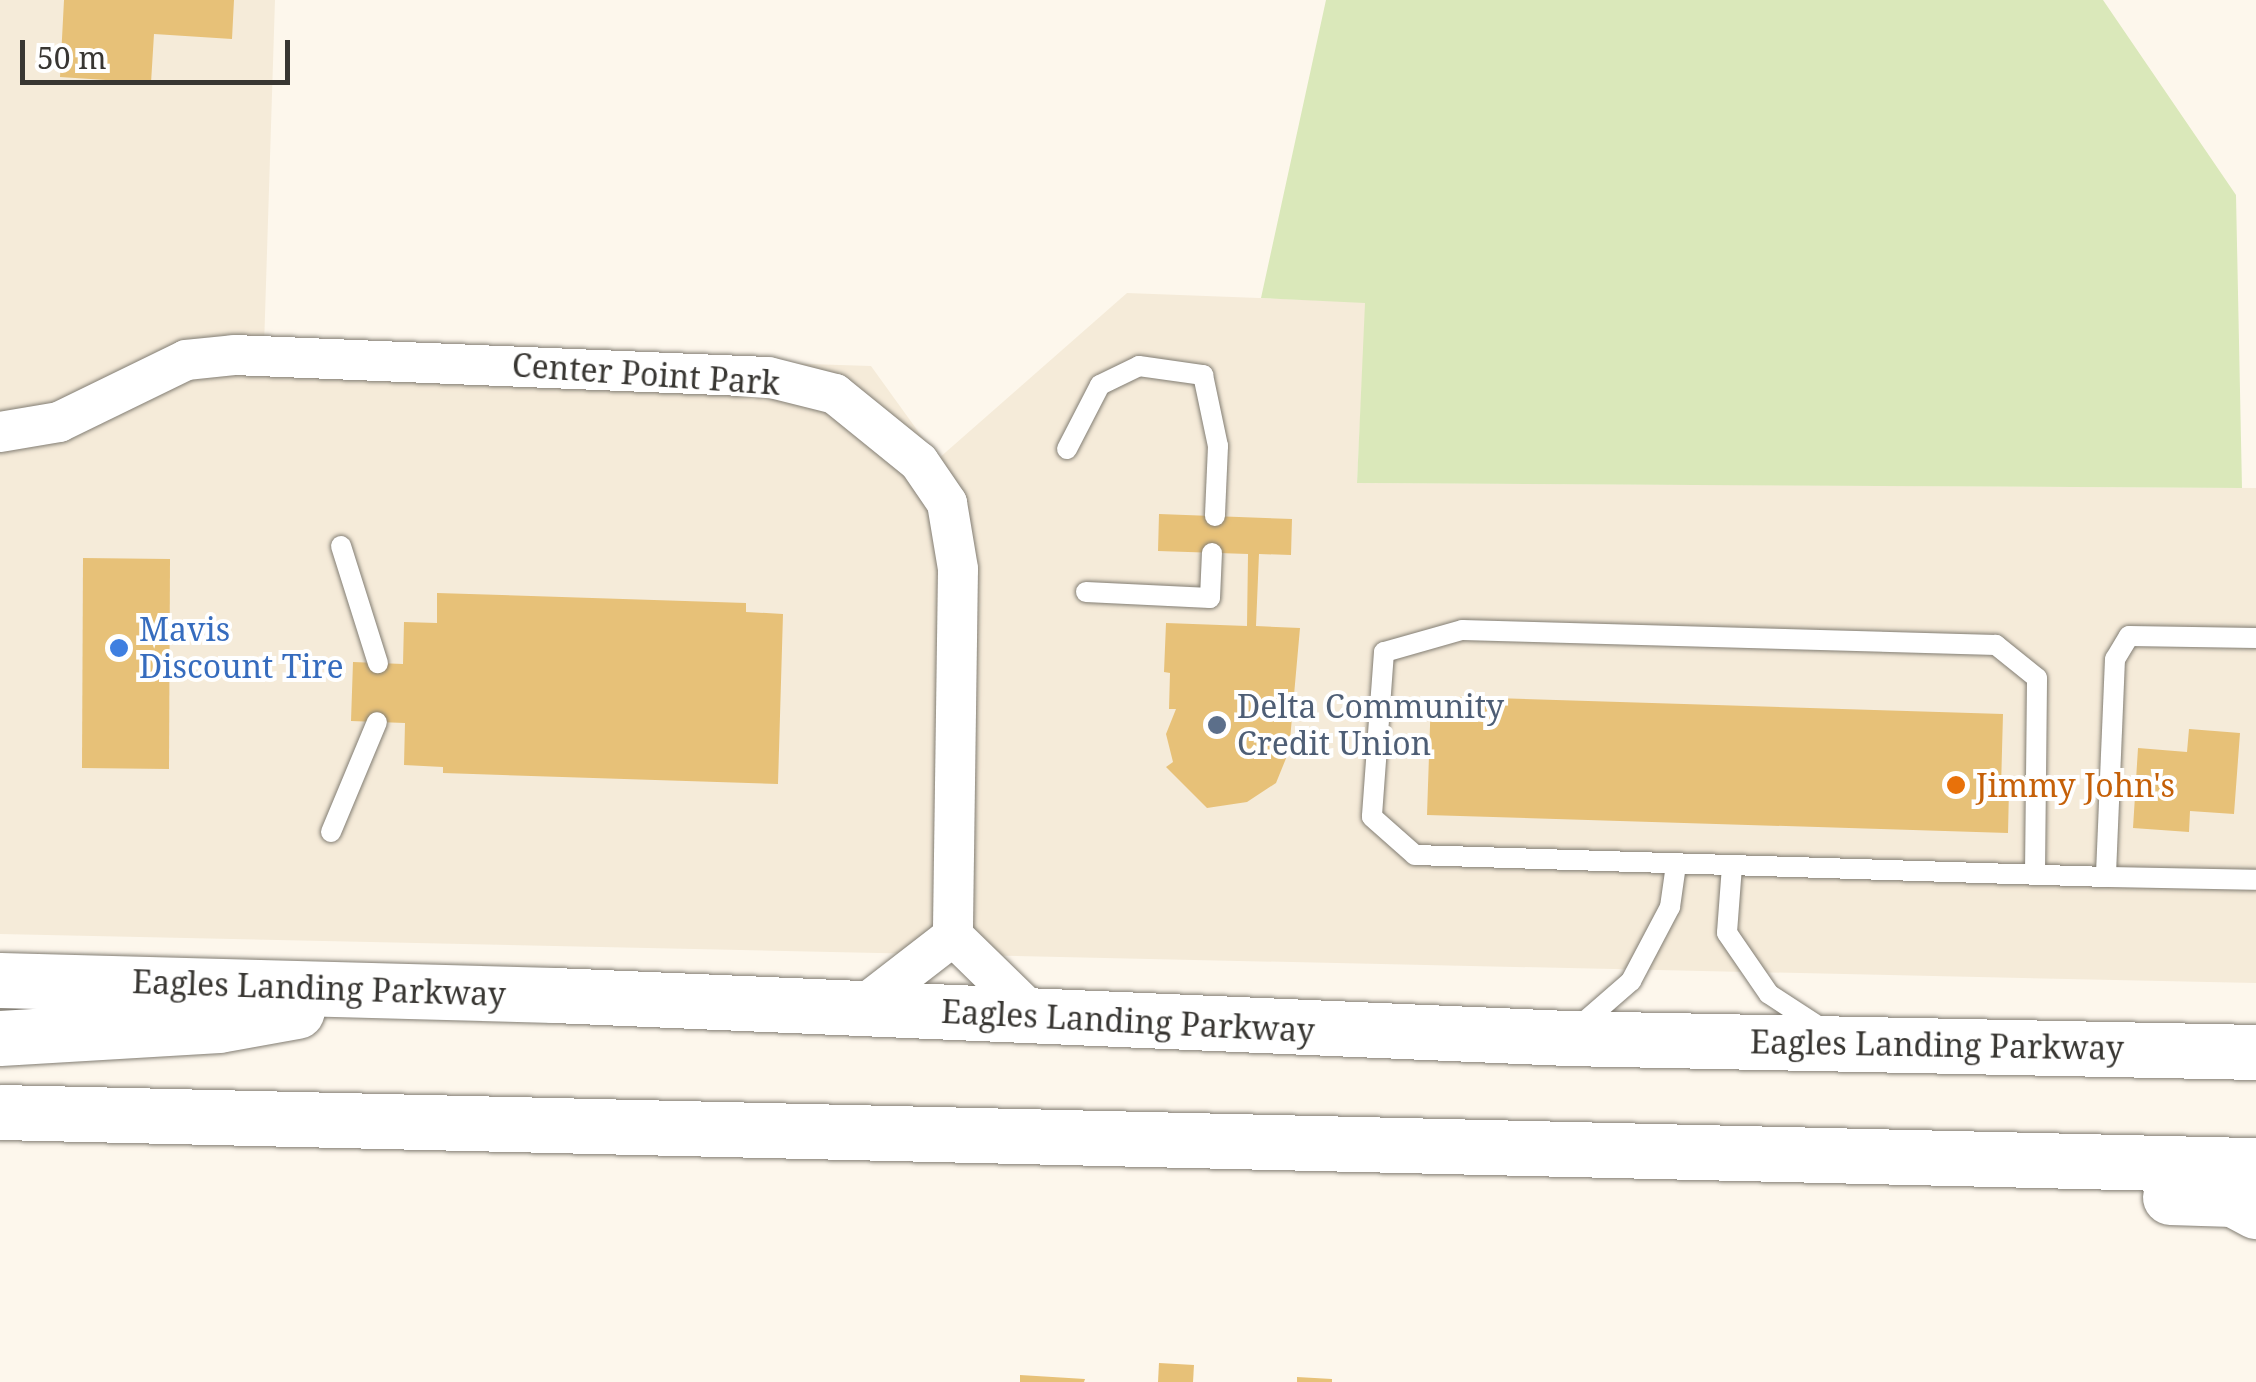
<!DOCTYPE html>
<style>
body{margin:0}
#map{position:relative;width:2256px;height:1382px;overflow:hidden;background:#fdf7ec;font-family:"Noto Serif",serif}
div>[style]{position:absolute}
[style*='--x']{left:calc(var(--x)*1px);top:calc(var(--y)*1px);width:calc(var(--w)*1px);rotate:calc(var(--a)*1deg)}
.built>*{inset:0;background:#f5ebd9}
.green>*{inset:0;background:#dae8ba}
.building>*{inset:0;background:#e7c178}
.roads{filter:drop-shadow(0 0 2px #827d73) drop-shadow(0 0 2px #827d73)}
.lane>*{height:20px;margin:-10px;padding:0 10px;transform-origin:10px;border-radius:10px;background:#fff}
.street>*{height:40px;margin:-20px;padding:0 20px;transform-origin:20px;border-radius:20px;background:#fff}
.secondary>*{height:55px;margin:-27.5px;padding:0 27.5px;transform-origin:27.5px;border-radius:27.5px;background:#fff}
.dots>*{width:28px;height:28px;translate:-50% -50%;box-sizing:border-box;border:5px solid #fff;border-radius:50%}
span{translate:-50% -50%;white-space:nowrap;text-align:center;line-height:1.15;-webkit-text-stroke:8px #fff;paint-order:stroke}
.street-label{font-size:32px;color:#383632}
.shop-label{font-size:32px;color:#366cbe}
.left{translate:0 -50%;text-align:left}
.service-label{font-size:32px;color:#4e5e75}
.food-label{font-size:32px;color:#c56008}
.scale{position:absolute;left:20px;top:40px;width:270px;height:45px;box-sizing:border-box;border:5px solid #383632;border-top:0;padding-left:12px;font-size:30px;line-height:35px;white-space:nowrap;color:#383632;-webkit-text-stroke:8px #fff;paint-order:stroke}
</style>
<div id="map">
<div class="built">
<div style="clip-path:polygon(0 0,275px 0,264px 347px,871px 366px,938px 459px,1127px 293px,1366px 302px,1357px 483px,2256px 488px,2256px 983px,0 934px)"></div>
</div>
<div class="green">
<div style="clip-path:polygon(1326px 0,2103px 0,2236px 195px,2242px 488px,1357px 483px,1365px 303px,1261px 298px)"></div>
</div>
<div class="building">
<div style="clip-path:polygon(64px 0,234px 0,232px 39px,154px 34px,151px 83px,60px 77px)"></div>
<div style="clip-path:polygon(1159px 514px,1292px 519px,1291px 555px,1259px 554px,1256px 626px,1300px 628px,1289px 751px,1276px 783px,1247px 802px,1207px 808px,1166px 767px,1173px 762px,1166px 734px,1176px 709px,1169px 709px,1170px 673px,1164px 672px,1166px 623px,1247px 626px,1248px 554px,1158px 551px)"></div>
<div style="clip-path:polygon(83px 558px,170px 559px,169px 769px,82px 768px)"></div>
<div style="clip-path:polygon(437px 593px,746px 603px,746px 612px,783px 614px,778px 784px,443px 773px,443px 767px,404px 765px,405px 723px,351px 721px,353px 662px,403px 664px,404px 622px,437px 623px)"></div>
<div style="clip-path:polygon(1431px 696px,2003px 714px,2001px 788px,2009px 789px,2008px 833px,1427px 815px)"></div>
<div style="clip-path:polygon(2189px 729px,2240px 733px,2234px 814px,2190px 811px,2189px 832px,2133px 828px,2138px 748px,2187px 752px)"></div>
<div style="clip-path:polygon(1159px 1363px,1194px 1365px,1193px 1382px,1158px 1382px)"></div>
<div style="clip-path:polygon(1020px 1375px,1085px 1379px,1084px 1382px,1020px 1382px)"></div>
<div style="clip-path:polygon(1297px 1377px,1332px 1379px,1332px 1382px,1297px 1382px)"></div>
</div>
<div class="roads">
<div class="lane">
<div style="--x:1067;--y:449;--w:72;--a:-62.7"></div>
<div style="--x:1100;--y:385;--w:43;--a:-26"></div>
<div style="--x:1139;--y:366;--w:65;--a:8"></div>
<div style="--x:1203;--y:375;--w:73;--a:78.1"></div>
<div style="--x:1218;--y:446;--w:70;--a:92.5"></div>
<div style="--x:341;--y:546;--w:123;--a:72.5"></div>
<div style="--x:1086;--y:592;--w:124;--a:2.8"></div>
<div style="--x:1210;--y:598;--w:45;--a:-87.5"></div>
<div style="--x:2256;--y:638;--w:127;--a:-179.1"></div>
<div style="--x:2129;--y:636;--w:27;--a:121"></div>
<div style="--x:2115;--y:659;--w:218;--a:92.4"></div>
<div style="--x:2106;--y:877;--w:150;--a:1.1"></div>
<div style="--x:331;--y:832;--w:119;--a:-67.3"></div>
<div style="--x:1732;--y:866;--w:67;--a:94.3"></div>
<div style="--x:1727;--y:933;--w:74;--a:55.5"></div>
<div style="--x:1769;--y:994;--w:62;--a:33.2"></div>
<div style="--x:2035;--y:873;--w:195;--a:-89.4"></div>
<div style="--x:2037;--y:678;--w:53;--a:-141.2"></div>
<div style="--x:1996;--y:645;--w:534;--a:-178.39"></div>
<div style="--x:1462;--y:630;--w:81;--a:164.2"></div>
<div style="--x:1384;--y:652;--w:165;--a:94.2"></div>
<div style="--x:1372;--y:817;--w:57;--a:41.5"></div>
<div style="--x:1415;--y:855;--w:691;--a:1.82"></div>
<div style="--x:1577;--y:1028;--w:72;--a:-41"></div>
<div style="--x:1631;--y:981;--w:84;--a:-62.2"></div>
<div style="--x:1670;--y:907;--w:42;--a:-81.9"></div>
</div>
<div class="street">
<div style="--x:0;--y:432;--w:60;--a:-9.6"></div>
<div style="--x:59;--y:422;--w:141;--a:-26"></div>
<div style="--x:186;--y:360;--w:48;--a:-5.9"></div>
<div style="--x:234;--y:355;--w:534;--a:2.36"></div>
<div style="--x:768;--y:377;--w:69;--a:14.2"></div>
<div style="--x:835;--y:394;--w:108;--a:39"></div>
<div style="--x:919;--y:462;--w:50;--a:55.7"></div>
<div style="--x:947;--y:503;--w:67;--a:80.5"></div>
<div style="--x:958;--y:569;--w:367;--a:90.8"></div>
<div style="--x:953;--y:936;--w:119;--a:44.3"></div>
<div style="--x:860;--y:1008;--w:118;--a:-37.7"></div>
</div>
<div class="secondary">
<div style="--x:0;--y:980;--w:554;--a:1.55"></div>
<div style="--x:554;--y:995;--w:1013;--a:2.43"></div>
<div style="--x:1566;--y:1038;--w:690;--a:1.16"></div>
<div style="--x:0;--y:1038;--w:219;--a:-3.4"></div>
<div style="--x:219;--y:1025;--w:79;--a:-10.2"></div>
<div style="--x:0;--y:1112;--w:2257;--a:1.35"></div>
<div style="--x:2170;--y:1197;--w:63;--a:1.8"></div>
<div style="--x:2233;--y:1199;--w:26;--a:28"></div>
</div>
</div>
<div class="dots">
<div style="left:119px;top:648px;background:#3f7fe0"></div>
<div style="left:1217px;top:725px;background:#5c6f8a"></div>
<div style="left:1956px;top:785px;background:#e8710a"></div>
</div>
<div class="street-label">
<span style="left:646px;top:374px;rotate:4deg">Center Point Park</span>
<span style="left:319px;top:988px;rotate:2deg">Eagles Landing Parkway</span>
<span style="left:1128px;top:1021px;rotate:3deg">Eagles Landing Parkway</span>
<span style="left:1937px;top:1045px;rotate:1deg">Eagles Landing Parkway</span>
</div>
<div class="shop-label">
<span class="left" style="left:139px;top:648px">Mavis<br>Discount Tire</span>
</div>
<div class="service-label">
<span class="left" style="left:1237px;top:725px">Delta Community<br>Credit Union</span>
</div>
<div class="food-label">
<span class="left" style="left:1976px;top:785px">Jimmy John's</span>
</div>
<div class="scale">50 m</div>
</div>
